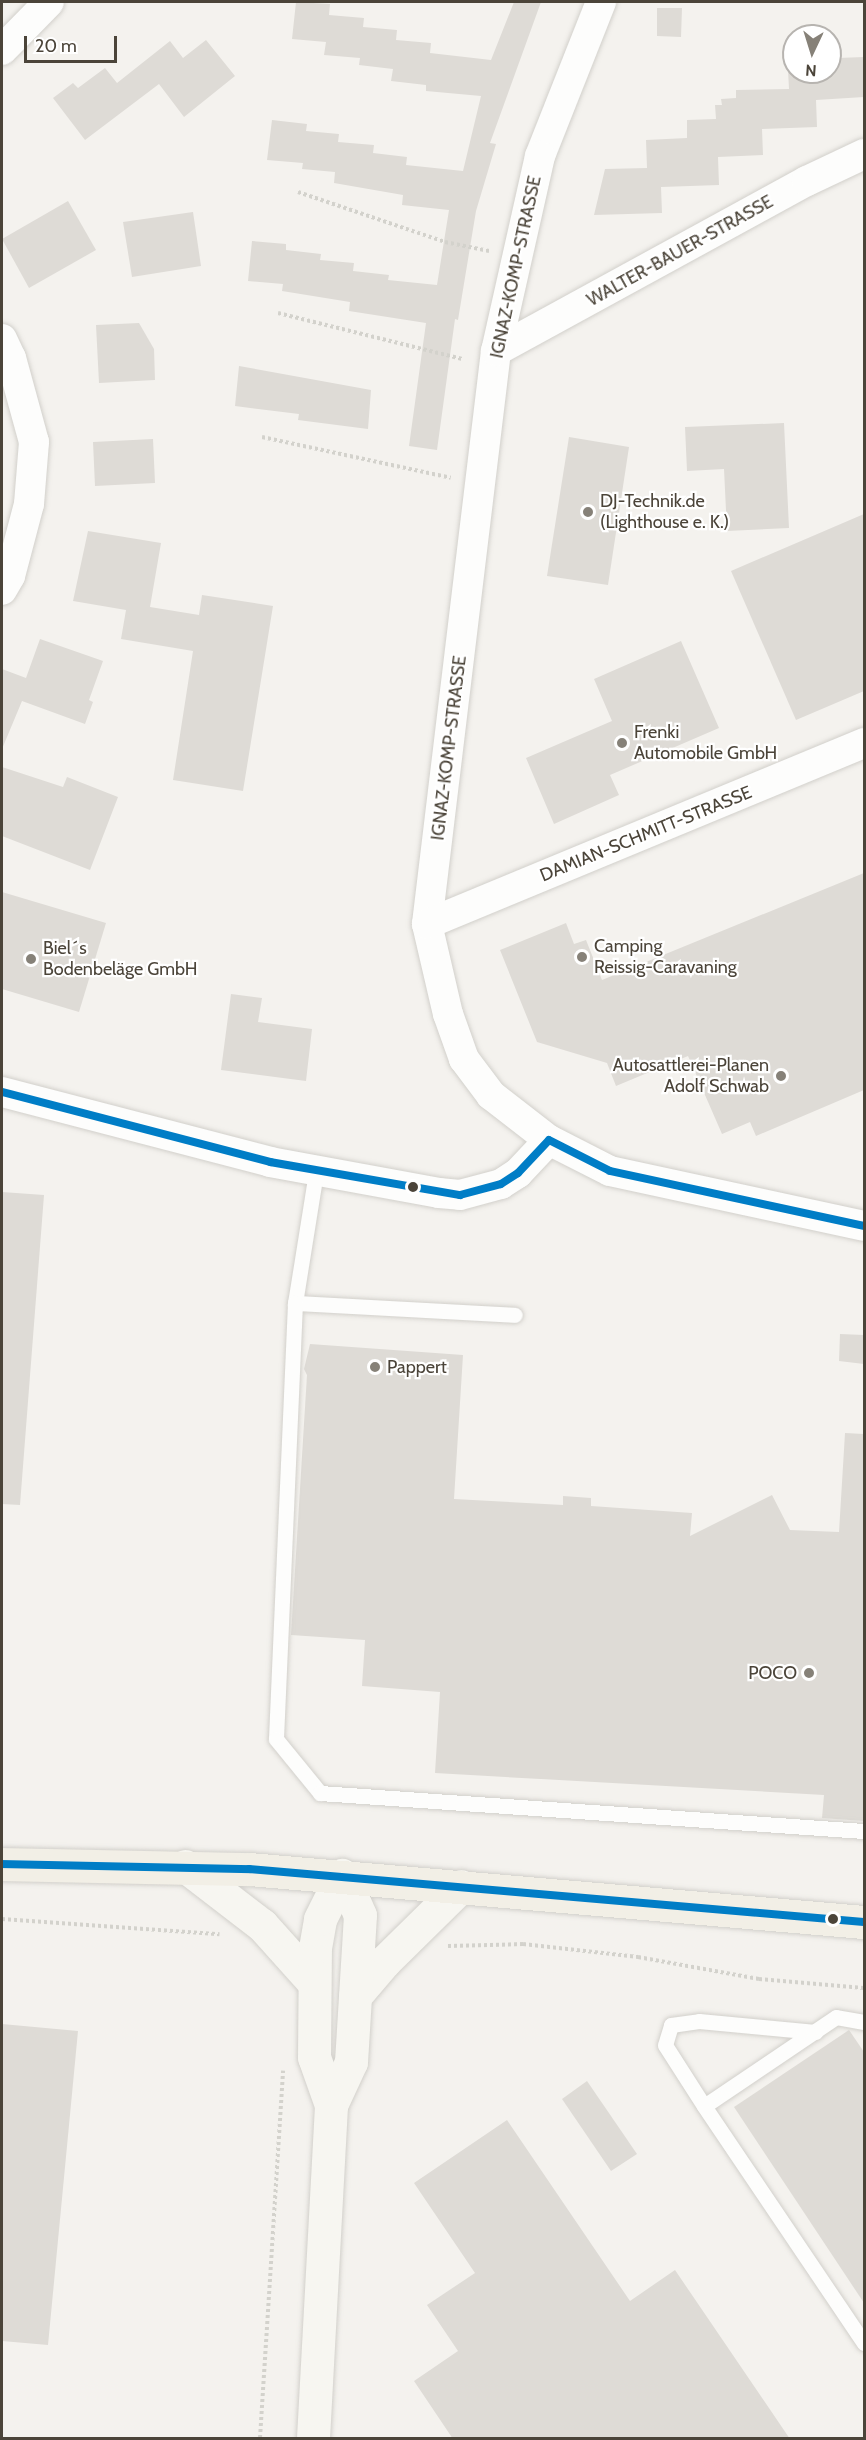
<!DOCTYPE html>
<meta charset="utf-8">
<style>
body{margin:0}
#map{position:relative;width:866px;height:2440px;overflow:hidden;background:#f4f2ee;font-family:Cabin,sans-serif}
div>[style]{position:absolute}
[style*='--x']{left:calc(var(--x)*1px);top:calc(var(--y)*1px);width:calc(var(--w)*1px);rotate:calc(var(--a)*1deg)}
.building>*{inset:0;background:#dedbd6}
.path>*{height:4px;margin-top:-2px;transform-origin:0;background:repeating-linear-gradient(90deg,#d3d2cc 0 3px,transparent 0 6px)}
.roads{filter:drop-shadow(0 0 2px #d2d0cb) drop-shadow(0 0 2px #d2d0cb)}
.service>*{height:15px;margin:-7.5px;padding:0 7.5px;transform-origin:7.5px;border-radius:7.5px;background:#fdfdfc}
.minor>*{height:30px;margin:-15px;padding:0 15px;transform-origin:15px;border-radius:15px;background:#fdfdfc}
.secondary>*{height:33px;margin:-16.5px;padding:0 16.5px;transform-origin:16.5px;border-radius:16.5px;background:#f7f6f1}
.primary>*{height:33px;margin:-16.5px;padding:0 16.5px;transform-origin:16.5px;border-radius:16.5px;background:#f2efe6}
.bus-1>*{height:8px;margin:-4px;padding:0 4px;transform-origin:4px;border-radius:4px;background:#007dc6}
.dots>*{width:16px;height:16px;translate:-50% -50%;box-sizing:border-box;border:3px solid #fff;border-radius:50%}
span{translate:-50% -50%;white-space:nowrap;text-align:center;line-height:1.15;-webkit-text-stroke:4.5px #fff;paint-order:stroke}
.street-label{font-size:18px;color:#4b4439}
.poi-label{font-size:18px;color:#4b4439}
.left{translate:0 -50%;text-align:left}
.right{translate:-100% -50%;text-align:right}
.frame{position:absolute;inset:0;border:3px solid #4b4439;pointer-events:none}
.north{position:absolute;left:782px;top:24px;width:60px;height:60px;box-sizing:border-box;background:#fff;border:2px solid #b7b4b0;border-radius:50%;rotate:184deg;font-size:16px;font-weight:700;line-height:24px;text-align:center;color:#4b4439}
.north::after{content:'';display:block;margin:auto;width:21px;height:27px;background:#868178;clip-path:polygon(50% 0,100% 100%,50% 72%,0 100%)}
.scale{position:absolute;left:24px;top:36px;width:93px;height:27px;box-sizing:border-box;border:3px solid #4b4439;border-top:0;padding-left:8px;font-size:18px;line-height:21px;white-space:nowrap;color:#4b4439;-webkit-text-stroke:4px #fff;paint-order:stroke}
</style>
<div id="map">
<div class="building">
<div style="clip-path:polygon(296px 2px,330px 4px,329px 15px,364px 18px,363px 27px,397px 30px,396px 40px,431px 43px,430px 53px,491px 60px,514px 2px,541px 2px,490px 143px,496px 144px,476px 211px,458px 320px,455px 319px,437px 450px,409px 446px,426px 323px,349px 311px,350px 302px,282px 291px,283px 284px,248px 281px,252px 241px,286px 244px,286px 250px,321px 254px,320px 260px,354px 263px,353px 271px,389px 275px,388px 280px,437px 285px,449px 210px,402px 205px,403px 195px,334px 183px,335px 172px,302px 169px,303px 163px,267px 160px,272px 120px,307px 124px,306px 131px,339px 134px,338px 142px,374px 145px,373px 153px,407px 157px,406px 165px,463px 171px,481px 96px,426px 91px,426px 85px,391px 81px,393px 69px,359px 65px,360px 58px,324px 55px,326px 42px,292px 39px)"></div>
<div style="clip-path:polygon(657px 8px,682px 8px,681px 37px,657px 36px)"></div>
<div style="clip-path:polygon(206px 40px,235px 76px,184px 117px,159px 84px,85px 140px,53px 98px,73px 83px,78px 88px,105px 68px,117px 83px,170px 41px,183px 58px)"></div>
<div style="clip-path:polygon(864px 57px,864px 97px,816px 100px,817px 127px,762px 129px,763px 155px,718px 157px,719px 185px,661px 187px,662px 213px,594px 215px,605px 169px,647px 168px,646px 140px,687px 138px,687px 120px,716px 119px,715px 105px,722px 105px,721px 99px,736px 98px,736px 90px,789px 89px,788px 70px,830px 72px,830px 62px,838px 62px,838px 58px)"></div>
<div style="clip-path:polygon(68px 201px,96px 250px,29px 288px,2px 239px)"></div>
<div style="clip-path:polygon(193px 212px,201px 266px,132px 277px,123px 222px)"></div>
<div style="clip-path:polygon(139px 323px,154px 349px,155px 380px,99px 383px,96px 325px)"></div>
<div style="clip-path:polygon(239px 366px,371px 390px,368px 429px,298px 420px,299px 414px,235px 406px)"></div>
<div style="clip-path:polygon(784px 423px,789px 528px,727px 531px,724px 469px,687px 471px,685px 427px)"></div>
<div style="clip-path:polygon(569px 437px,629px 447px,608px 585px,547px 576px)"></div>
<div style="clip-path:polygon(153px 439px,155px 483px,95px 486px,93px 442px)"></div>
<div style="clip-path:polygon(864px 514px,864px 691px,796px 720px,731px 571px)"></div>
<div style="clip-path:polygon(88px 531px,161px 543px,150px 607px,199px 615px,202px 595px,273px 606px,243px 791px,173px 780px,193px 651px,121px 639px,126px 610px,73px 601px)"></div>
<div style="clip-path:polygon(40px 639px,103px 661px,89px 700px,93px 702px,85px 724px,22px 701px,2px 749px,2px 669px,26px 678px)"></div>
<div style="clip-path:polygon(681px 641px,719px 728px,610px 775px,619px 795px,554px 824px,526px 758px,612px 721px,594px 679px)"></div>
<div style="clip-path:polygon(2px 767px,63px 787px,67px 777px,118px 797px,90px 870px,2px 836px)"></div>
<div style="clip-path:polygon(864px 873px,864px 1090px,756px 1136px,750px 1122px,722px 1134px,688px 1056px,616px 1086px,607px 1063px,537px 1042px,500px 950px,566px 923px,574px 944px,586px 940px,602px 980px)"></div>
<div style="clip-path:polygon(2px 892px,106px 923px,79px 1012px,2px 989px)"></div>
<div style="clip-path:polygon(231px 994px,262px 998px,258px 1022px,312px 1029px,306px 1081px,221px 1070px)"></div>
<div style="clip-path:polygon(2px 1192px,44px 1195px,20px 1505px,2px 1504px)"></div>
<div style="clip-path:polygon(840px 1334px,864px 1335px,864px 1364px,839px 1361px)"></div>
<div style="clip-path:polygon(310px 1344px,463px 1355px,454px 1499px,563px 1505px,563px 1496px,591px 1498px,591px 1506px,692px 1513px,690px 1536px,772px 1495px,790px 1530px,839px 1532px,845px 1433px,864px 1434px,864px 1821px,822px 1818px,824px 1795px,435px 1773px,440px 1692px,362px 1686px,365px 1640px,291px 1635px,307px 1375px,304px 1369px)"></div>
<div style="clip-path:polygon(2px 2024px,78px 2031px,48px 2345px,2px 2341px)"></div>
<div style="clip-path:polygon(849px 2030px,864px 2052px,864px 2303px,734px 2107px)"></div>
<div style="clip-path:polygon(587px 2081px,637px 2154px,611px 2171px,562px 2099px)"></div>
<div style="clip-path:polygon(507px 2120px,630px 2301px,675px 2270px,790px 2439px,453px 2439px,414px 2381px,458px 2351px,427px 2305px,475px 2273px,414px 2183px)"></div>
</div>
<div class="path">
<div style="--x:298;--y:192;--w:155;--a:18.8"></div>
<div style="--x:445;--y:242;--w:45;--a:11.6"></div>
<div style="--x:278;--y:313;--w:191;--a:14"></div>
<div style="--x:262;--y:437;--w:193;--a:12.2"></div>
<div style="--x:2;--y:1919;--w:218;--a:4"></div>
<div style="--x:448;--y:1946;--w:75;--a:-1.5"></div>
<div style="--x:523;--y:1944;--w:116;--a:6.4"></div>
<div style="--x:638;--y:1957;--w:123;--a:10.3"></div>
<div style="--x:759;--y:1979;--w:105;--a:4.9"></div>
<div style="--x:260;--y:2438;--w:368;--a:-86.4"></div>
</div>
<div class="roads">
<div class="service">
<div style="--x:316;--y:1172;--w:133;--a:99.1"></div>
<div style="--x:295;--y:1303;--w:220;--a:3.1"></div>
<div style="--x:295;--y:1303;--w:436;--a:92.5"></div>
<div style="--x:276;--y:1739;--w:70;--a:50.8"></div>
<div style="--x:320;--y:1793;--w:545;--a:4"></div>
<div style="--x:864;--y:2022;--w:28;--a:-170"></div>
<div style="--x:836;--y:2017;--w:159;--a:146"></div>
<div style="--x:704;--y:2106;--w:286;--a:56"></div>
<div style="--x:704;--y:2106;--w:72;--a:-122.6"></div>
<div style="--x:665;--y:2045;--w:21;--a:-73"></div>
<div style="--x:671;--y:2025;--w:28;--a:-8"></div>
<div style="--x:699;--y:2021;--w:117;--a:5.4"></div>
</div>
<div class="minor">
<div style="--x:601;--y:2;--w:166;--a:111.6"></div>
<div style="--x:540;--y:156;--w:200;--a:102.7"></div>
<div style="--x:496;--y:351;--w:577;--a:96.87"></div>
<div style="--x:427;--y:924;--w:92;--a:76.9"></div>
<div style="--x:448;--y:1014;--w:48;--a:70.4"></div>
<div style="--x:464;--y:1059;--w:45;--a:53.1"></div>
<div style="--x:491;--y:1095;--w:73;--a:37.8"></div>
<div style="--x:549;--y:1140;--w:68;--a:26.9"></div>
<div style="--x:610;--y:1171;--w:260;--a:12.2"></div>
<div style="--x:2;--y:50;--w:67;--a:-45.6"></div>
<div style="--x:2;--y:339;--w:21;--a:65"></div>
<div style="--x:11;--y:358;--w:87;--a:74.7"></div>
<div style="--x:34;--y:442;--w:62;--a:94.6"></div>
<div style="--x:29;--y:504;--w:74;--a:104.8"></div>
<div style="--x:10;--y:576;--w:16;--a:120"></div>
<div style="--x:496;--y:351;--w:354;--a:-28.7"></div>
<div style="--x:807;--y:181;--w:63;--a:-25.3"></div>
<div style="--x:427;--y:924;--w:473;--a:-22.5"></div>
<div style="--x:2;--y:1092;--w:277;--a:14.6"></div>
<div style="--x:270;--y:1162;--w:172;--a:10.4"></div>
<div style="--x:439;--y:1193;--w:21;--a:5"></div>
<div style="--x:460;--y:1195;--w:42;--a:-15"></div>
<div style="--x:501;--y:1184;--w:20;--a:-33"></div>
<div style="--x:518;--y:1173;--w:45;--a:-46.8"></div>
</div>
<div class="secondary">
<div style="--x:185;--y:1866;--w:97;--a:37.5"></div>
<div style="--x:262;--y:1925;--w:78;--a:48.1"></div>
<div style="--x:355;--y:1996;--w:45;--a:-49.5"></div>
<div style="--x:384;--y:1962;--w:108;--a:-44.6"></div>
<div style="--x:331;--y:2105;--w:47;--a:-65.1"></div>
<div style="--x:351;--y:2062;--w:147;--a:-86.5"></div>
<div style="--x:360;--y:1915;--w:44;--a:-114.2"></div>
<div style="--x:313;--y:2438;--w:333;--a:-86.9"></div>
<div style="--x:331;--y:2105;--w:51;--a:-109.5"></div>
<div style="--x:314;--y:2057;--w:109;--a:-89.5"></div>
<div style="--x:315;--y:1948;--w:29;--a:-80"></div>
<div style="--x:320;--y:1919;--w:49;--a:-63.4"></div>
</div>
<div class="primary">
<div style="--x:2;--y:1864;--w:247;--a:1.2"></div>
<div style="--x:249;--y:1869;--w:617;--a:4.93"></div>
</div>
</div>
<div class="bus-1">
<div style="--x:2;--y:1092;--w:277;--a:14.6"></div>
<div style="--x:270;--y:1162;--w:193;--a:9.9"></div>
<div style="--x:460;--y:1195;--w:42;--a:-15"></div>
<div style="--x:501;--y:1184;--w:20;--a:-33"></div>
<div style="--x:518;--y:1173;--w:45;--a:-46.8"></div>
<div style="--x:549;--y:1140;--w:68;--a:26.9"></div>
<div style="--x:610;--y:1171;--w:260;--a:12.2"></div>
<div style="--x:2;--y:1864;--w:247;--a:1.2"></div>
<div style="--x:249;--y:1869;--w:617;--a:4.93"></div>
</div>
<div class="dots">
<div style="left:588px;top:512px;background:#868178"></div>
<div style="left:622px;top:743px;background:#868178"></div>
<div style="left:582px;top:957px;background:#868178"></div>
<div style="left:31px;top:959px;background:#868178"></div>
<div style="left:781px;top:1076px;background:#868178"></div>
<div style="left:413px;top:1187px;background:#4b4439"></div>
<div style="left:375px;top:1367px;background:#868178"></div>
<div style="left:809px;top:1673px;background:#868178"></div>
<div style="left:833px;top:1919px;background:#4b4439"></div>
</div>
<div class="street-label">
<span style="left:680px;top:251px;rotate:-29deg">WALTER-BAUER-STRASSE</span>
<span style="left:516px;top:267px;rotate:-78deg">IGNAZ-KOMP-STRASSE</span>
<span style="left:449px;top:748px;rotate:-83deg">IGNAZ-KOMP-STRASSE</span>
<span style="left:646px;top:834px;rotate:-22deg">DAMIAN-SCHMITT-STRASSE</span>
</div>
<div class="poi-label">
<span class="left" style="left:600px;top:512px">DJ-Technik.de<br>(Lighthouse e. K.)</span>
<span class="left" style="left:634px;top:743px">Frenki<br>Automobile GmbH</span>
<span class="left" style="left:594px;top:957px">Camping<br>Reissig-Caravaning</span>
<span class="left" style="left:43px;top:959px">Biel´s<br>Bodenbeläge GmbH</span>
<span class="right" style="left:769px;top:1076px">Autosattlerei-Planen<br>Adolf Schwab</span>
<span class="left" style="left:387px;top:1367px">Pappert</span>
<span class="right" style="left:797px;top:1673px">POCO</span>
</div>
<div class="frame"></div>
<div class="north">N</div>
<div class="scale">20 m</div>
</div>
